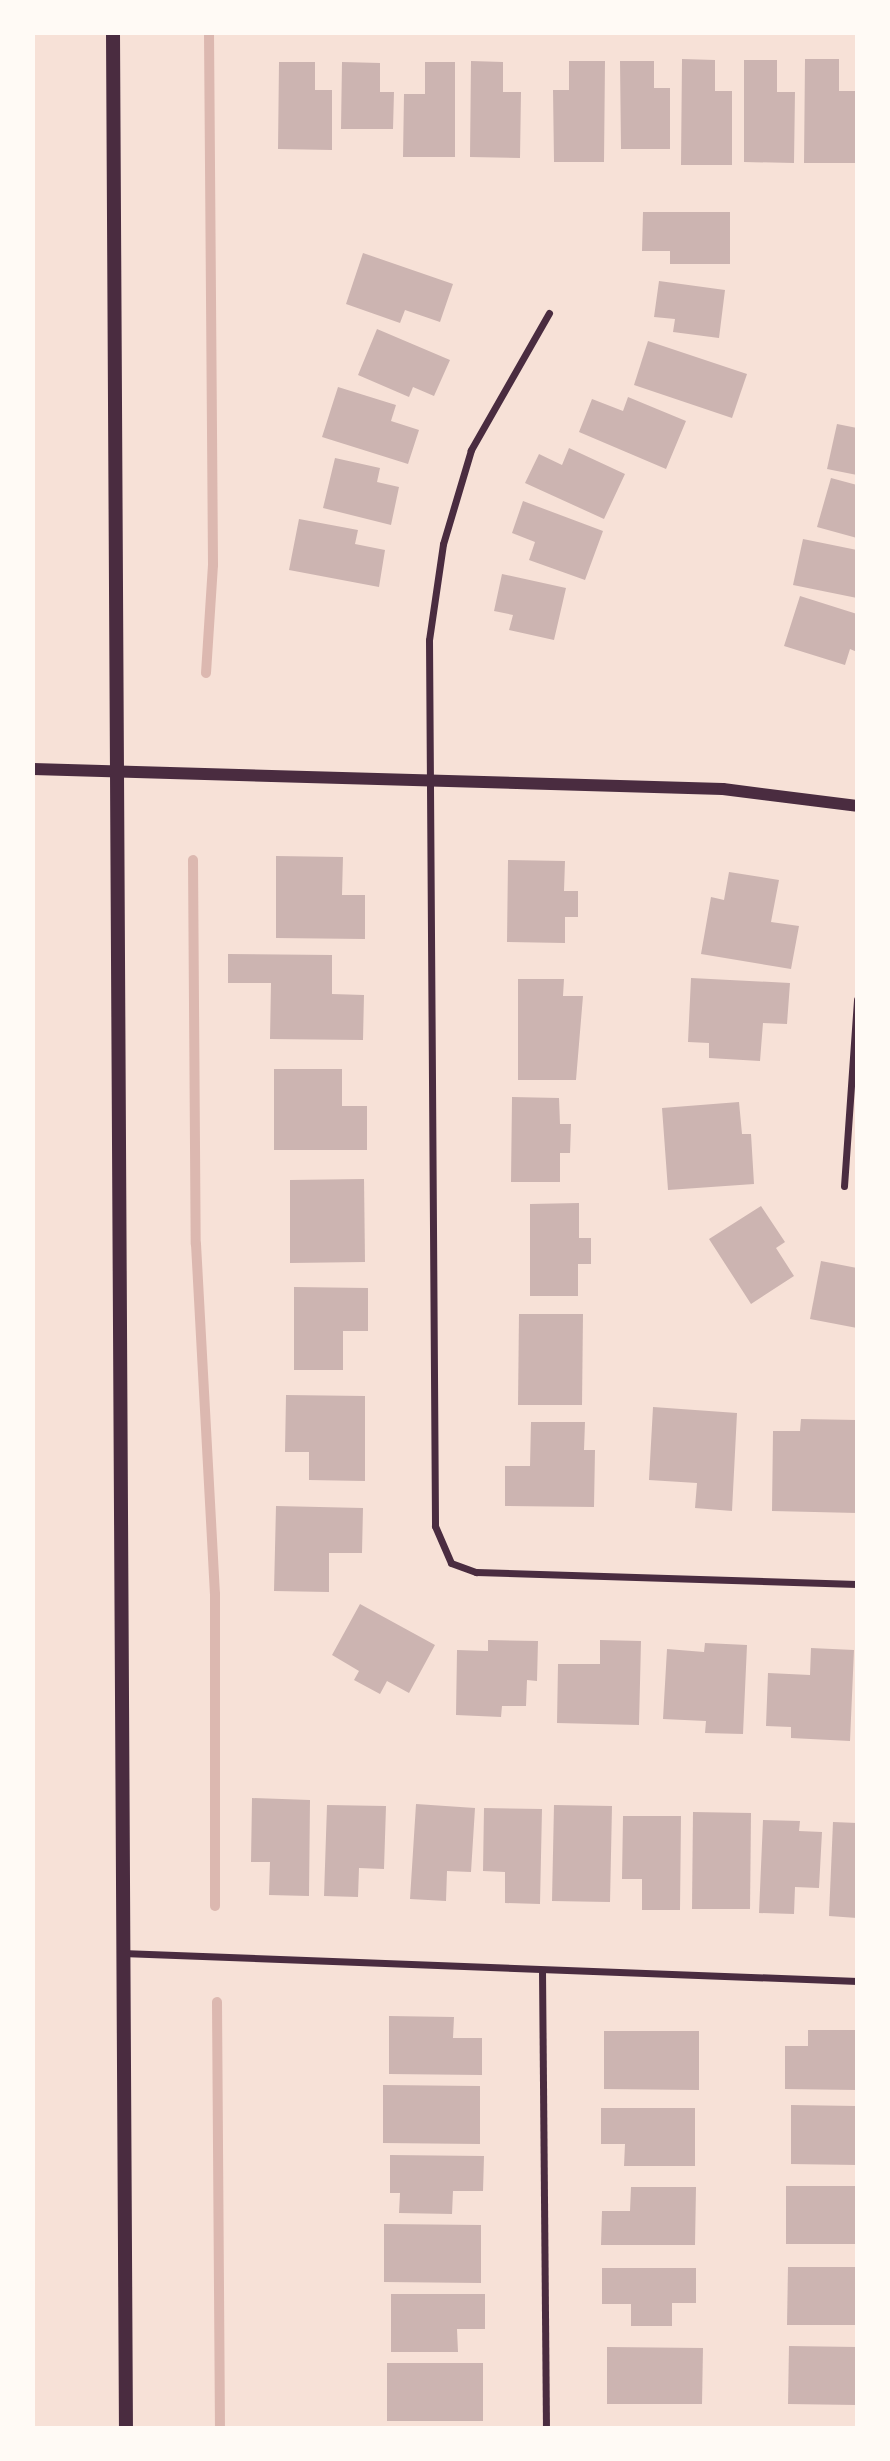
<!DOCTYPE html>
<style>
body{margin:0}
#map{position:relative;width:890px;height:2461px;overflow:hidden;background:#f7e1d7;font-family:Lato,sans-serif}
div>[style]{position:absolute}
[style*='--x']{left:calc(var(--x)*1px);top:calc(var(--y)*1px);width:calc(var(--w)*1px);rotate:calc(var(--a)*1deg)}
.stream>*{height:10px;margin:-5px;padding:0 5px;transform-origin:5px;border-radius:5px;background:#dcb8b0}
.building>*{inset:0;background:#ccb4b1}
.minor>*{height:7px;margin:-3.5px;padding:0 3.5px;transform-origin:3.5px;border-radius:3.5px;background:#4a2c40}
.tertiary>*{height:12px;margin:-6px;padding:0 6px;transform-origin:6px;border-radius:6px;background:#4a2c40}
.secondary>*{height:14px;margin:-7px;padding:0 7px;transform-origin:7px;border-radius:7px;background:#4a2c40}
span{translate:-50% -50%;white-space:nowrap;text-align:center;line-height:1.15;-webkit-text-stroke:6px #fffaf5;paint-order:stroke}
.frame{position:absolute;inset:0;border:35px solid #fffaf5;pointer-events:none}
</style>
<div id="map">
<div class="stream">
<div style="--x:206;--y:673;--w:108;--a:-86.3"></div>
<div style="--x:213;--y:565;--w:532;--a:-90.43"></div>
<div style="--x:193;--y:860;--w:384;--a:89.6"></div>
<div style="--x:196;--y:1244;--w:351;--a:86.9"></div>
<div style="--x:215;--y:1594;--w:312;--a:90"></div>
<div style="--x:217;--y:2002;--w:426;--a:89.6"></div>
</div>
<div class="building">
<div style="clip-path:polygon(682px 59px,715px 60px,715px 91px,732px 91px,732px 165px,681px 165px)"></div>
<div style="clip-path:polygon(805px 59px,839px 59px,839px 91px,856px 91px,855px 163px,804px 163px)"></div>
<div style="clip-path:polygon(744px 60px,777px 60px,777px 92px,795px 92px,794px 163px,744px 162px)"></div>
<div style="clip-path:polygon(471px 61px,503px 62px,503px 92px,521px 92px,520px 158px,470px 157px)"></div>
<div style="clip-path:polygon(569px 61px,605px 61px,604px 162px,554px 162px,553px 90px,569px 90px)"></div>
<div style="clip-path:polygon(620px 61px,654px 61px,654px 88px,670px 88px,670px 149px,621px 149px)"></div>
<div style="clip-path:polygon(279px 62px,315px 62px,315px 90px,332px 90px,332px 150px,278px 149px)"></div>
<div style="clip-path:polygon(342px 62px,380px 63px,380px 92px,394px 92px,393px 129px,341px 129px)"></div>
<div style="clip-path:polygon(425px 62px,455px 62px,455px 157px,403px 157px,404px 94px,425px 94px)"></div>
<div style="clip-path:polygon(643px 212px,730px 212px,730px 264px,670px 264px,670px 251px,642px 251px)"></div>
<div style="clip-path:polygon(363px 253px,453px 284px,440px 322px,405px 310px,400px 323px,346px 304px)"></div>
<div style="clip-path:polygon(659px 281px,725px 290px,719px 338px,673px 332px,675px 319px,654px 317px)"></div>
<div style="clip-path:polygon(377px 329px,450px 360px,434px 396px,413px 387px,409px 397px,358px 375px)"></div>
<div style="clip-path:polygon(648px 341px,747px 374px,732px 418px,634px 385px)"></div>
<div style="clip-path:polygon(338px 387px,396px 405px,391px 421px,419px 430px,408px 464px,322px 437px)"></div>
<div style="clip-path:polygon(628px 397px,686px 421px,666px 469px,579px 432px,592px 399px,623px 411px)"></div>
<div style="clip-path:polygon(837px 424px,857px 428px,857px 475px,827px 469px)"></div>
<div style="clip-path:polygon(569px 448px,625px 474px,604px 519px,525px 483px,539px 454px,562px 465px)"></div>
<div style="clip-path:polygon(335px 458px,380px 468px,377px 482px,399px 487px,391px 525px,323px 508px)"></div>
<div style="clip-path:polygon(831px 478px,857px 485px,857px 538px,817px 527px)"></div>
<div style="clip-path:polygon(523px 501px,603px 531px,585px 580px,529px 560px,535px 542px,512px 533px)"></div>
<div style="clip-path:polygon(299px 519px,358px 530px,355px 544px,385px 550px,379px 587px,289px 570px)"></div>
<div style="clip-path:polygon(803px 539px,857px 550px,857px 598px,793px 585px)"></div>
<div style="clip-path:polygon(502px 574px,566px 588px,554px 640px,509px 630px,513px 615px,494px 611px)"></div>
<div style="clip-path:polygon(800px 596px,857px 614px,857px 652px,850px 649px,845px 665px,784px 646px)"></div>
<div style="clip-path:polygon(276px 856px,343px 857px,342px 895px,365px 895px,365px 939px,276px 938px)"></div>
<div style="clip-path:polygon(508px 860px,565px 861px,564px 891px,578px 891px,578px 917px,565px 917px,565px 943px,507px 942px)"></div>
<div style="clip-path:polygon(729px 872px,779px 880px,771px 922px,799px 926px,791px 969px,701px 954px,711px 897px,724px 900px)"></div>
<div style="clip-path:polygon(228px 954px,332px 955px,332px 994px,364px 995px,363px 1040px,270px 1039px,271px 983px,228px 983px)"></div>
<div style="clip-path:polygon(691px 978px,790px 983px,787px 1024px,763px 1023px,760px 1061px,709px 1058px,709px 1043px,688px 1042px)"></div>
<div style="clip-path:polygon(518px 979px,564px 979px,563px 996px,583px 996px,576px 1080px,518px 1080px)"></div>
<div style="clip-path:polygon(274px 1069px,342px 1069px,342px 1106px,367px 1106px,367px 1150px,274px 1150px)"></div>
<div style="clip-path:polygon(512px 1097px,559px 1098px,560px 1124px,571px 1124px,570px 1153px,560px 1153px,560px 1182px,511px 1182px)"></div>
<div style="clip-path:polygon(739px 1102px,742px 1134px,751px 1134px,754px 1184px,668px 1190px,662px 1108px)"></div>
<div style="clip-path:polygon(364px 1179px,365px 1262px,290px 1263px,290px 1180px)"></div>
<div style="clip-path:polygon(579px 1203px,579px 1238px,591px 1238px,591px 1264px,578px 1264px,578px 1296px,530px 1296px,530px 1204px)"></div>
<div style="clip-path:polygon(761px 1206px,785px 1242px,776px 1248px,794px 1276px,751px 1304px,709px 1239px)"></div>
<div style="clip-path:polygon(821px 1261px,857px 1268px,857px 1328px,810px 1319px)"></div>
<div style="clip-path:polygon(294px 1287px,368px 1288px,368px 1331px,343px 1331px,343px 1370px,294px 1370px)"></div>
<div style="clip-path:polygon(519px 1314px,583px 1314px,582px 1405px,518px 1405px)"></div>
<div style="clip-path:polygon(286px 1395px,365px 1396px,365px 1481px,309px 1480px,309px 1452px,285px 1452px)"></div>
<div style="clip-path:polygon(653px 1407px,737px 1413px,732px 1511px,695px 1508px,697px 1483px,649px 1480px)"></div>
<div style="clip-path:polygon(801px 1419px,857px 1420px,857px 1513px,772px 1511px,773px 1431px,800px 1431px)"></div>
<div style="clip-path:polygon(531px 1422px,585px 1422px,584px 1450px,595px 1450px,594px 1507px,505px 1506px,505px 1466px,530px 1466px)"></div>
<div style="clip-path:polygon(276px 1506px,363px 1508px,362px 1553px,329px 1553px,329px 1592px,274px 1591px)"></div>
<div style="clip-path:polygon(360px 1604px,435px 1645px,409px 1693px,387px 1681px,380px 1694px,354px 1680px,359px 1671px,332px 1655px)"></div>
<div style="clip-path:polygon(488px 1640px,538px 1641px,537px 1681px,527px 1680px,526px 1706px,502px 1706px,501px 1717px,456px 1715px,457px 1650px,488px 1651px)"></div>
<div style="clip-path:polygon(600px 1640px,641px 1641px,639px 1725px,557px 1723px,558px 1664px,600px 1664px)"></div>
<div style="clip-path:polygon(705px 1643px,747px 1645px,743px 1734px,705px 1733px,706px 1721px,663px 1719px,667px 1649px,704px 1652px)"></div>
<div style="clip-path:polygon(811px 1648px,854px 1650px,850px 1741px,791px 1738px,791px 1727px,766px 1726px,768px 1673px,810px 1675px)"></div>
<div style="clip-path:polygon(252px 1798px,310px 1800px,309px 1896px,269px 1895px,270px 1862px,251px 1862px)"></div>
<div style="clip-path:polygon(416px 1804px,475px 1808px,471px 1872px,447px 1871px,446px 1901px,410px 1899px)"></div>
<div style="clip-path:polygon(327px 1805px,386px 1806px,384px 1869px,359px 1868px,358px 1897px,324px 1896px)"></div>
<div style="clip-path:polygon(554px 1805px,612px 1806px,610px 1902px,552px 1901px)"></div>
<div style="clip-path:polygon(484px 1808px,542px 1809px,540px 1904px,505px 1903px,505px 1872px,483px 1871px)"></div>
<div style="clip-path:polygon(693px 1812px,751px 1813px,750px 1909px,692px 1909px)"></div>
<div style="clip-path:polygon(623px 1816px,681px 1816px,680px 1910px,642px 1910px,642px 1879px,622px 1879px)"></div>
<div style="clip-path:polygon(763px 1820px,800px 1821px,799px 1831px,822px 1832px,819px 1888px,795px 1887px,794px 1914px,759px 1913px)"></div>
<div style="clip-path:polygon(833px 1822px,857px 1823px,857px 1918px,829px 1916px)"></div>
<div style="clip-path:polygon(389px 2016px,454px 2017px,453px 2038px,482px 2038px,482px 2075px,389px 2074px)"></div>
<div style="clip-path:polygon(808px 2030px,857px 2030px,857px 2090px,785px 2089px,785px 2046px,808px 2046px)"></div>
<div style="clip-path:polygon(604px 2031px,699px 2031px,699px 2090px,604px 2089px)"></div>
<div style="clip-path:polygon(383px 2085px,480px 2086px,480px 2144px,383px 2143px)"></div>
<div style="clip-path:polygon(791px 2105px,857px 2106px,857px 2165px,791px 2164px)"></div>
<div style="clip-path:polygon(601px 2108px,695px 2108px,695px 2166px,624px 2166px,625px 2144px,601px 2144px)"></div>
<div style="clip-path:polygon(390px 2155px,484px 2156px,483px 2191px,453px 2191px,452px 2214px,399px 2213px,400px 2193px,390px 2193px)"></div>
<div style="clip-path:polygon(786px 2186px,857px 2186px,857px 2244px,786px 2244px)"></div>
<div style="clip-path:polygon(631px 2187px,696px 2187px,695px 2245px,601px 2245px,602px 2211px,630px 2211px)"></div>
<div style="clip-path:polygon(384px 2224px,481px 2225px,481px 2283px,384px 2282px)"></div>
<div style="clip-path:polygon(788px 2267px,857px 2267px,857px 2325px,787px 2325px)"></div>
<div style="clip-path:polygon(602px 2268px,696px 2268px,696px 2303px,672px 2303px,672px 2326px,631px 2326px,631px 2304px,602px 2304px)"></div>
<div style="clip-path:polygon(391px 2294px,485px 2294px,485px 2329px,457px 2329px,458px 2352px,391px 2352px)"></div>
<div style="clip-path:polygon(789px 2346px,857px 2347px,857px 2405px,788px 2404px)"></div>
<div style="clip-path:polygon(607px 2347px,703px 2348px,702px 2404px,607px 2404px)"></div>
<div style="clip-path:polygon(387px 2363px,483px 2363px,483px 2421px,387px 2421px)"></div>
</div>
<div class="minor">
<div style="--x:549;--y:313;--w:158;--a:119.7"></div>
<div style="--x:471;--y:450;--w:98;--a:106.6"></div>
<div style="--x:443;--y:544;--w:97;--a:98.3"></div>
<div style="--x:429;--y:640;--w:886;--a:89.61"></div>
<div style="--x:435;--y:1526;--w:40;--a:66.6"></div>
<div style="--x:451;--y:1563;--w:27;--a:20"></div>
<div style="--x:476;--y:1572;--w:381;--a:1.8"></div>
<div style="--x:844;--y:1186;--w:187;--a:-86"></div>
<div style="--x:122;--y:1953;--w:736;--a:2.18"></div>
<div style="--x:542;--y:1970;--w:458;--a:89.5"></div>
</div>
<div class="tertiary">
<div style="--x:33;--y:769;--w:690;--a:1.66"></div>
<div style="--x:723;--y:789;--w:135;--a:7.2"></div>
</div>
<div class="secondary">
<div style="--x:113;--y:33;--w:2395;--a:89.69"></div>
</div>
<div class="frame"></div>
</div>
